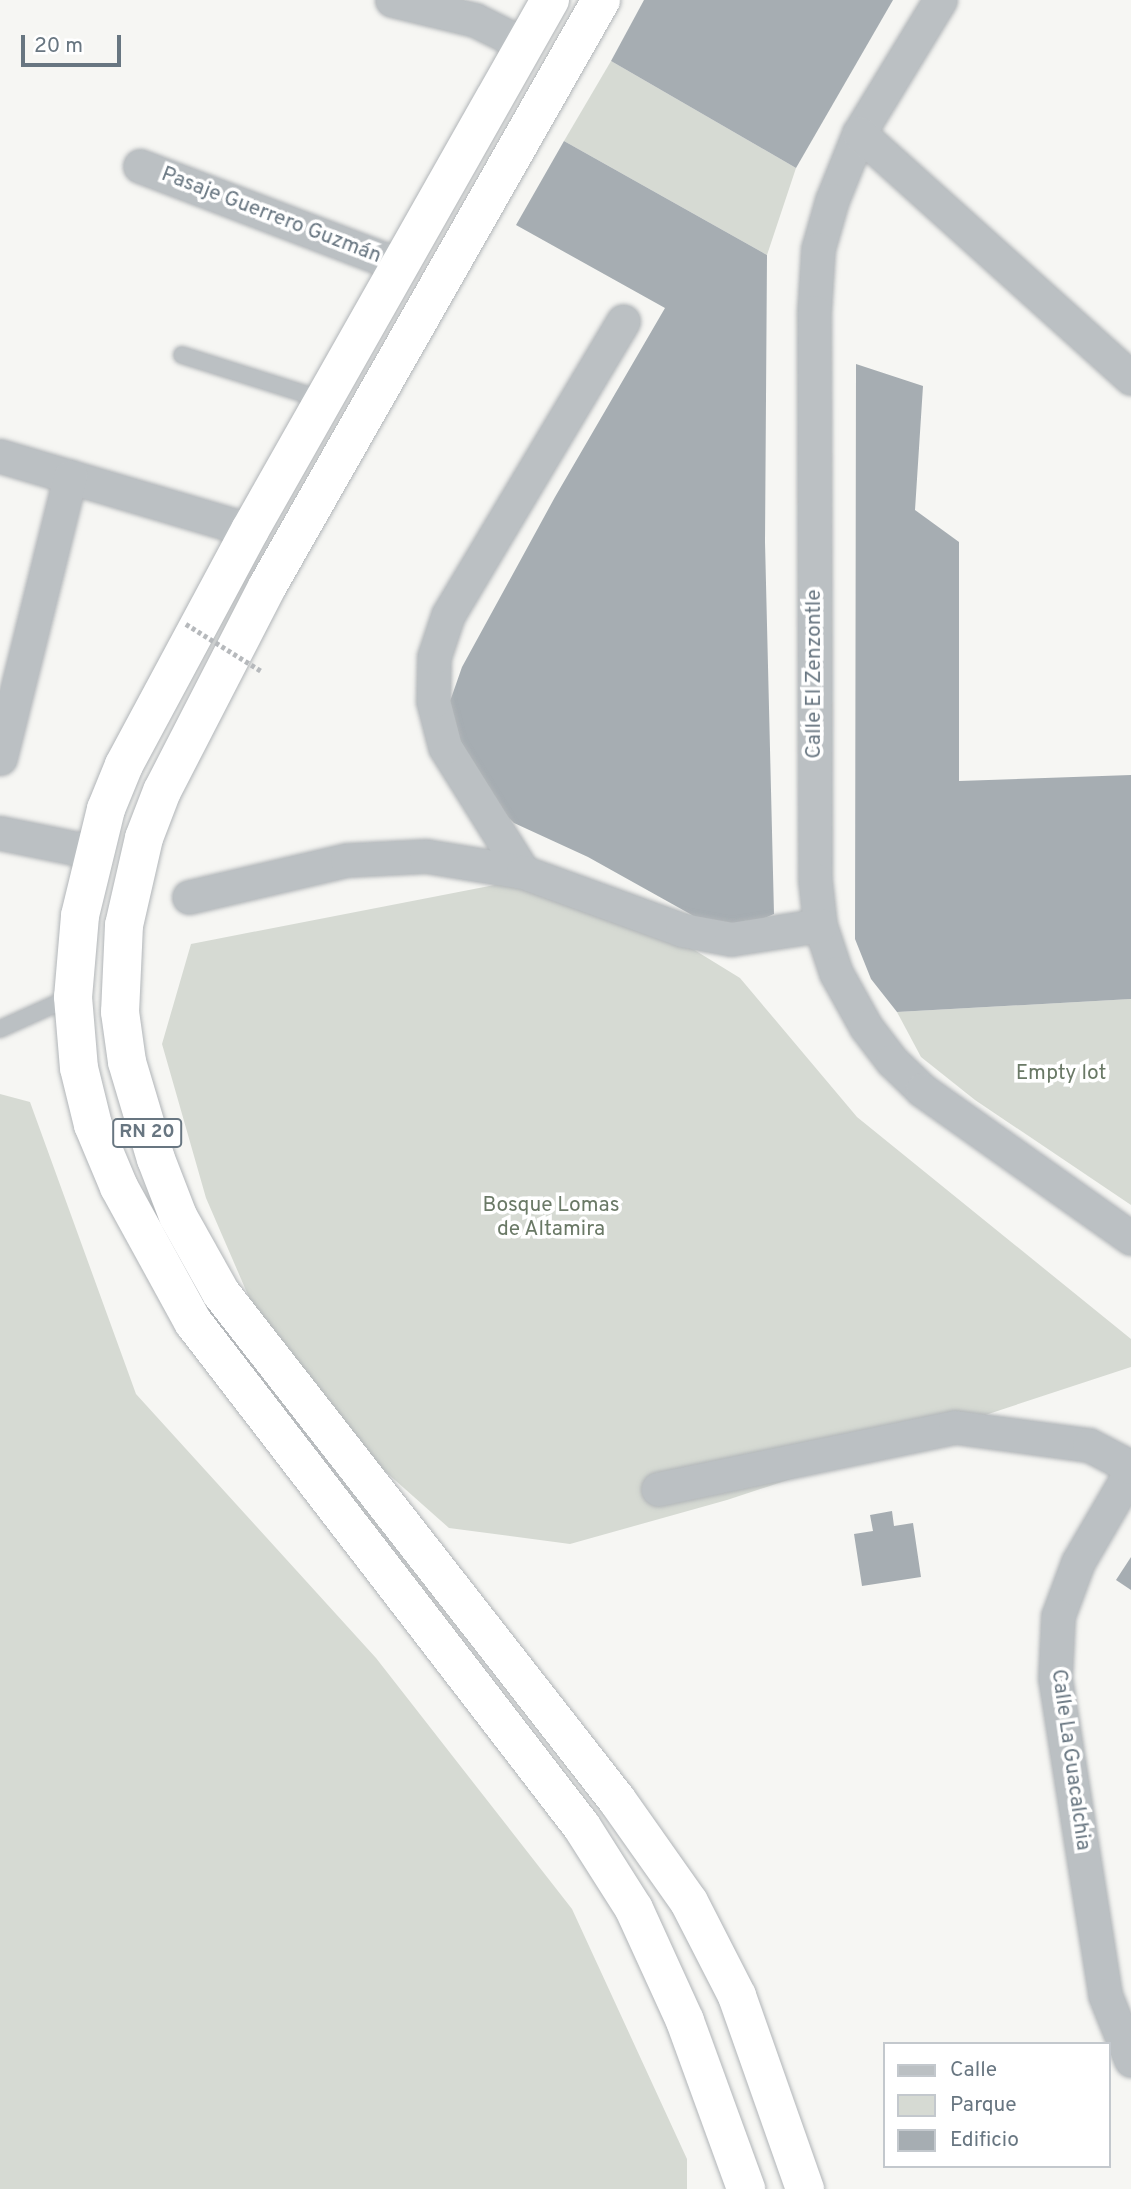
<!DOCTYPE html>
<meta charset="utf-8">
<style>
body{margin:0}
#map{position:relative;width:1131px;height:2189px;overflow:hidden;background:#f6f6f3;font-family:Overpass,sans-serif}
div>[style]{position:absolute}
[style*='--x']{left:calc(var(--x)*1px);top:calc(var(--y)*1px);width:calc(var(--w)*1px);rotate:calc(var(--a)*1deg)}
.green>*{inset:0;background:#d6dad3}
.building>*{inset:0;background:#a6adb2}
.roads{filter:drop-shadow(0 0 2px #b1b5b8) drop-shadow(0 0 2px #b1b5b8)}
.service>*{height:16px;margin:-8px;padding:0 8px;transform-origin:8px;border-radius:8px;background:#bbc0c3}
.minor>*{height:33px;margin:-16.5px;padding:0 16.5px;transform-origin:16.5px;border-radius:16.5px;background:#bbc0c3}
.trunk>*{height:38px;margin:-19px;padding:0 19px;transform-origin:19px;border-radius:19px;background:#fff}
.path-bridge>*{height:4.5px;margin-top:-2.25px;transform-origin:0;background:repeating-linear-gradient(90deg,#b6b9bc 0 3.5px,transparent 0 7px)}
span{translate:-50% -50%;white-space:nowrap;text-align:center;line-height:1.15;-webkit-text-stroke:7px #fff;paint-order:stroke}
.shield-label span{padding:2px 5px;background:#fff;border:2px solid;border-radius:5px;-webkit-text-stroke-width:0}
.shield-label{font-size:19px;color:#687681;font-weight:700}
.street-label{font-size:21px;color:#687681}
.park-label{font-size:21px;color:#6a7966}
.legend{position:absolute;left:883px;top:2042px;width:228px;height:126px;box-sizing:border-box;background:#fff;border:2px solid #c3c8cd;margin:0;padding:9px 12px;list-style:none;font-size:21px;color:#687681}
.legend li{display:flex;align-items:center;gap:14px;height:35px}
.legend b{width:35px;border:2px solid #c3c8cd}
.scale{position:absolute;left:21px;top:35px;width:100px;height:32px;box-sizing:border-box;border:4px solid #687681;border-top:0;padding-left:9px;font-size:21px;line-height:24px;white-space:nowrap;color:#687681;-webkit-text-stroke:5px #fff;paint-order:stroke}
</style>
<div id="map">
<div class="green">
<div style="clip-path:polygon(611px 61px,796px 168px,767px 255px,564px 141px)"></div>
<div style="clip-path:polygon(566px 871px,740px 978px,857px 1117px,1131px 1339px,1131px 1367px,727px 1500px,570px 1544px,449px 1528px,325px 1418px,261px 1325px,206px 1198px,162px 1044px,191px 944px)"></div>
<div style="clip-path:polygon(1131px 999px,1131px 1205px,975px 1100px,921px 1057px,897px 1012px)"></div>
<div style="clip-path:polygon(0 1094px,30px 1102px,136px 1394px,376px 1658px,572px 1909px,687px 2159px,687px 2189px,0 2189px)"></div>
</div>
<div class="building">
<div style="clip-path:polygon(644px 0,893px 0,796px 168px,611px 61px)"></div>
<div style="clip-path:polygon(564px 141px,767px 255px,765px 542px,774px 914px,726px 934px,588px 857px,514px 823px,479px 788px,454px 748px,448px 707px,462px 667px,555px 497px,665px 308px,516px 225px)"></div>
<div style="clip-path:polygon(856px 364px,923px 386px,915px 510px,959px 542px,959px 781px,1131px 775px,1131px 999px,897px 1012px,871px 979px,855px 939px)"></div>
<div style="clip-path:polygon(892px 1511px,894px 1526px,913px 1523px,921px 1577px,862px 1586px,854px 1534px,873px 1531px,870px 1515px)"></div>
<div style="clip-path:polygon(1131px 1557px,1131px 1590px,1116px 1580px)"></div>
</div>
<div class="roads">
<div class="service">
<div style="--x:182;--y:355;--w:149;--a:17.6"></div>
<div style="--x:0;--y:1029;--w:78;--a:-24.3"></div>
</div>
<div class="minor">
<div style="--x:392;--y:0;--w:85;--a:13.5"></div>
<div style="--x:475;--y:20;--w:56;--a:26.6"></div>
<div style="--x:940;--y:0;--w:156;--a:121.3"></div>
<div style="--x:859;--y:133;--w:72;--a:111.9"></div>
<div style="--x:832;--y:200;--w:51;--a:105.9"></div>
<div style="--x:818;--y:249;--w:63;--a:93.6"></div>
<div style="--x:814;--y:312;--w:568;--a:89.9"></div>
<div style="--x:815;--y:880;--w:45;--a:83.7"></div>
<div style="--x:820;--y:925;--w:51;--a:71.6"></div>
<div style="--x:836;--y:973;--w:62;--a:60.9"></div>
<div style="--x:866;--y:1027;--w:43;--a:52.6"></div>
<div style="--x:892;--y:1061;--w:42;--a:44"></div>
<div style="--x:922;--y:1090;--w:256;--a:35.3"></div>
<div style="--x:859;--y:133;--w:366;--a:42"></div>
<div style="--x:140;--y:166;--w:280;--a:20.9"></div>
<div style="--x:0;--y:456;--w:261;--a:16.5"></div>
<div style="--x:0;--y:758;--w:290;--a:-76"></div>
<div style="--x:0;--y:833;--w:95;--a:11.5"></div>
<div style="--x:523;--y:872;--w:147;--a:-122"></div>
<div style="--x:445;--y:747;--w:48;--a:-104.6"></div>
<div style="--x:433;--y:701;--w:44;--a:-88.7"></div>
<div style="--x:434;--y:657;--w:44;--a:-71.6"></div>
<div style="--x:448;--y:615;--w:342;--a:-59.2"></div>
<div style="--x:189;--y:897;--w:162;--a:-13.2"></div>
<div style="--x:347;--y:860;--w:79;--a:-2.9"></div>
<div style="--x:426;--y:856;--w:98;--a:9.4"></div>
<div style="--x:523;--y:872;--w:169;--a:20"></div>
<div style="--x:682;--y:930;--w:50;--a:10.4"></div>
<div style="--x:731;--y:939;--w:90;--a:-8.9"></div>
<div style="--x:1131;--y:1471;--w:105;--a:120.2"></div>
<div style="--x:1078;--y:1562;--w:58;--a:110.3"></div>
<div style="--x:1058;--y:1616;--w:62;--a:92.8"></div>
<div style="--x:1055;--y:1678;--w:321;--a:81"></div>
<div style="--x:1105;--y:1995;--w:70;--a:68.2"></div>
<div style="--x:658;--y:1489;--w:303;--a:-11.8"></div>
<div style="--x:955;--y:1427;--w:135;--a:7.7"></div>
<div style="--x:1089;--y:1445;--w:47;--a:27.6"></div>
</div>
<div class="trunk">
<div style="--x:550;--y:0;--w:609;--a:119.51"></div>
<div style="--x:250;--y:530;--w:267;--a:118.2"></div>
<div style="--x:124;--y:765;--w:48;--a:112.2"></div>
<div style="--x:106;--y:809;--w:110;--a:103.7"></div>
<div style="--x:80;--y:916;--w:81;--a:94.9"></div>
<div style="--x:73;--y:997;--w:71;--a:85.2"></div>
<div style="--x:79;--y:1068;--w:59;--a:76.2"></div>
<div style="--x:93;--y:1125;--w:67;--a:67.2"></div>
<div style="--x:119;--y:1187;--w:154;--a:61.3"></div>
<div style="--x:193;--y:1322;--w:637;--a:52.39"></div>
<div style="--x:582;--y:1827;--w:97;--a:57.6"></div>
<div style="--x:634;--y:1909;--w:123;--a:65.5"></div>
<div style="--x:685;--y:2021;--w:179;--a:70"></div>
<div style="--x:601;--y:0;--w:675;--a:119.64"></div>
<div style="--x:267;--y:587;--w:229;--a:117.2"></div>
<div style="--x:162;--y:791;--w:50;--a:111"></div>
<div style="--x:144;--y:838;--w:89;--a:102.9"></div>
<div style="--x:124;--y:925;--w:87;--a:92.6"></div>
<div style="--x:120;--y:1012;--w:50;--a:82"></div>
<div style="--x:127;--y:1062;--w:101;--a:73.4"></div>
<div style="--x:156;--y:1159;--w:61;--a:68.9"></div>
<div style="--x:178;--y:1216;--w:88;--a:60.8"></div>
<div style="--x:221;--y:1293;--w:643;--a:52.01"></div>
<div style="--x:617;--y:1800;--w:125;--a:54.8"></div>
<div style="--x:689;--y:1902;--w:106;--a:62.9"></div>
<div style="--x:737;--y:1996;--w:205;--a:70.6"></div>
</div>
</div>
<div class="path-bridge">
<div style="--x:186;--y:624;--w:91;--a:31.9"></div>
</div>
<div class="shield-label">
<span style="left:147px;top:1133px">RN 20</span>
</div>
<div class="street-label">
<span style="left:271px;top:216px;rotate:21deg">Pasaje Guerrero Guzmán</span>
<span style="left:815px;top:674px;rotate:-90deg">Calle El Zenzontle</span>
<span style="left:1070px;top:1760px;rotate:82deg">Calle La Guacalchia</span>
</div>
<div class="park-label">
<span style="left:1061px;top:1074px">Empty lot</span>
<span style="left:551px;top:1218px">Bosque Lomas<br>de Altamira</span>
</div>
<ul class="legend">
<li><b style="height:9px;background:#bbc0c3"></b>Calle</li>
<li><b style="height:19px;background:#d6dad3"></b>Parque</li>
<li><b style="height:19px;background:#a6adb2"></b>Edificio</li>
</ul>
<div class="scale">20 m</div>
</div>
